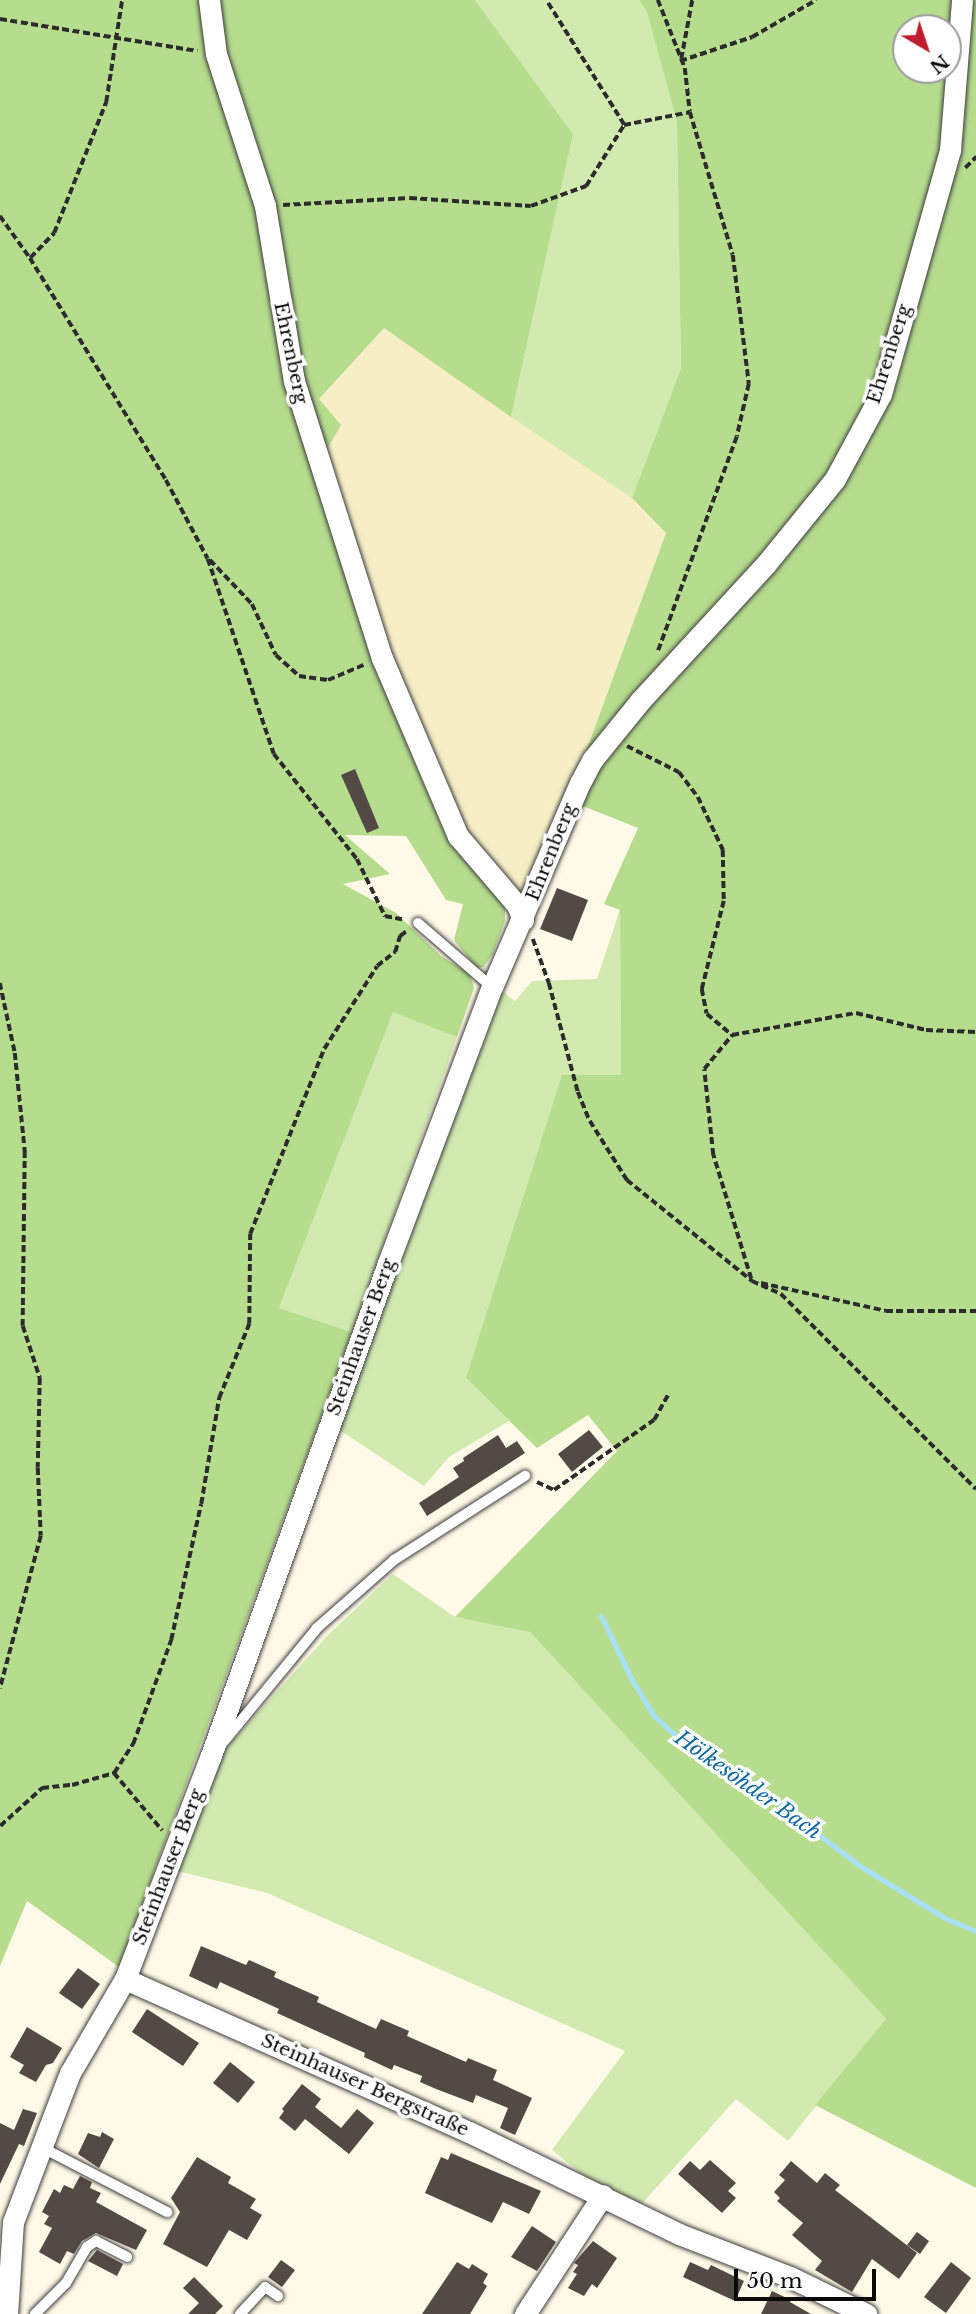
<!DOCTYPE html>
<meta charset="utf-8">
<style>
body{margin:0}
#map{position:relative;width:976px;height:2314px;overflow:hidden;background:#fff9e7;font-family:"Libre Baskerville",serif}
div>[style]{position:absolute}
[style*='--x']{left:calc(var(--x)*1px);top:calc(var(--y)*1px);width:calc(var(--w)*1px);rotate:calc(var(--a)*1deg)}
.farmland>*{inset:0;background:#f6efc6}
.green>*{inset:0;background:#d2eab0}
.forest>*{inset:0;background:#b6dc8e}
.stream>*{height:5px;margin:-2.5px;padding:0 2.5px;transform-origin:2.5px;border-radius:2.5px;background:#a9e0f9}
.building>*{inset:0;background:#534a46}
.path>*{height:3.5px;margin-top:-1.75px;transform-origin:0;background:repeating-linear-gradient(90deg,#2c2c2c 0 7px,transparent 0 10.5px)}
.roads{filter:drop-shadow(0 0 2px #3d3d3d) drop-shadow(0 0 2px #3d3d3d)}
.lane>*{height:10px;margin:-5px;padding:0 5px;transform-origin:5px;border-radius:5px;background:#fff}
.street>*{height:21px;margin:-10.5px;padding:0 10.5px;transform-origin:10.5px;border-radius:10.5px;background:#fff}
span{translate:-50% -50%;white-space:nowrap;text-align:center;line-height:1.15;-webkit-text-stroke:7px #fff;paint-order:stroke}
.street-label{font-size:19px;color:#0a0a0a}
.water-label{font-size:21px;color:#0f6aa1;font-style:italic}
.north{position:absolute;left:892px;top:14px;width:70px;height:70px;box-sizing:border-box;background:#fff;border:2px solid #9d9d9d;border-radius:50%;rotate:141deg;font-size:19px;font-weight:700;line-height:28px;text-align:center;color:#0a0a0a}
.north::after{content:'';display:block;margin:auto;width:24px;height:32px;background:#c01c2e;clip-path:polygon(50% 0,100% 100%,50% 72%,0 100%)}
.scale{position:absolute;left:734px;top:2269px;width:142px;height:32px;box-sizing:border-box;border:4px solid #0a0a0a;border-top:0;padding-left:9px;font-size:21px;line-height:24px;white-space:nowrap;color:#0a0a0a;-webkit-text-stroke:5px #fff;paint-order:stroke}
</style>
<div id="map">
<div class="farmland">
<div style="clip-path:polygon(384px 328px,632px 498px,666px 533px,570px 794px,533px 885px,522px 890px,512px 890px,460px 831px,413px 733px,322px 458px,319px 399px)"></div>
</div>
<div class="green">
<div style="clip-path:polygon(475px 0,639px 0,647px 11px,677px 122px,681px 368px,632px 498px,511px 417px,573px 134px)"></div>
<div style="clip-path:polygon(620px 909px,621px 1075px,466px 1378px,509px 1421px,449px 1457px,424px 1486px,338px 1429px,498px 988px,515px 1001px,532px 981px,597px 979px)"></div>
<div style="clip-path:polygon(393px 1011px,457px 1037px,352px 1332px,279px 1308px)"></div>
<div style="clip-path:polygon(393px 1574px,455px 1617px,529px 1631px,886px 2019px,788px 2141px,736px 2099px,638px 2208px,604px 2192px,552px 2150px,625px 2051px,267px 1893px,173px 1870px,218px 1757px,328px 1635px)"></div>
</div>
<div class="forest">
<div style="clip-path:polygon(0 0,475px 0,573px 134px,511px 417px,384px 328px,319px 399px,341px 425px,322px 458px,413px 733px,505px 903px,505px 921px,493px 953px,484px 967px,477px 968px,454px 940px,463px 904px,446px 900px,406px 836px,345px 835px,390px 874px,343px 884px,396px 913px,441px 956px,470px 974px,474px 988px,457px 1037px,393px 1012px,279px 1308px,352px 1332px,119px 1967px,27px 1901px,0 1966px)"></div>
<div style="clip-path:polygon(evenodd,639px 0,976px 0,976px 2188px,815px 2105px,886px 2019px,530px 1632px,455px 1617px,617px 1451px,588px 1415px,537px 1448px,466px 1378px,562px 1075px,621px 1075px,620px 910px,604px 904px,638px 828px,578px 804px,570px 795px,666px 533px,632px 498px,681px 368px,677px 122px,647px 12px,639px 0,906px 28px,948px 28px,948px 70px,906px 70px,906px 28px)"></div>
</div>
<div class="stream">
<div style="--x:601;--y:1616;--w:71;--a:64.2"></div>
<div style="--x:632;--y:1680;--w:42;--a:58.6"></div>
<div style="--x:654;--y:1716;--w:54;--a:42"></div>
<div style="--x:694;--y:1752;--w:64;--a:28.2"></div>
<div style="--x:750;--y:1782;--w:138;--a:37.4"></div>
<div style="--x:860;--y:1866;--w:100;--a:31.5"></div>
<div style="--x:945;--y:1918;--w:34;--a:23"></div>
</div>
<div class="building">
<div style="clip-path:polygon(355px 769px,379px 828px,367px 833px,341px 775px)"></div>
<div style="clip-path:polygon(557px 888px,588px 900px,572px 941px,540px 929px)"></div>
<div style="clip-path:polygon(589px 1430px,603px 1447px,572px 1472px,558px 1454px)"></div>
<div style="clip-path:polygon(498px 1435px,506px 1448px,517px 1441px,525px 1453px,427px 1516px,419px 1503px,459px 1477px,453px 1468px,464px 1461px,463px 1458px)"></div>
<div style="clip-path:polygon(201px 1946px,246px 1965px,249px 1960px,276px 1972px,274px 1977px,319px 1997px,317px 2002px,376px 2029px,381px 2019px,409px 2031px,407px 2036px,466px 2062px,468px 2058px,497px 2070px,493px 2080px,532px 2098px,515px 2135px,500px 2128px,508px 2108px,476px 2095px,473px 2103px,436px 2089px,420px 2082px,422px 2076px,394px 2065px,392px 2070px,364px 2057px,365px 2053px,277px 2013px,279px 2009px,220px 1982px,217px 1989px,189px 1976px)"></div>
<div style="clip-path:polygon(78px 1968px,100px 1984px,82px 2009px,59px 1993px)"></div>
<div style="clip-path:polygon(147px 2009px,199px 2043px,183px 2066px,132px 2032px)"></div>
<div style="clip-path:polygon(27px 2027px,62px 2048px,53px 2063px,46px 2065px,36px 2082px,19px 2073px,24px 2065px,10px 2057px)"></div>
<div style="clip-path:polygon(230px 2062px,255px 2082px,238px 2103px,213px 2083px)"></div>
<div style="clip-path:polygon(302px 2084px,321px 2099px,315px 2107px,341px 2128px,357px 2109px,374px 2123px,349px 2154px,305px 2119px,295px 2131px,279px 2118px,284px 2111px,282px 2109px)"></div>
<div style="clip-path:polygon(23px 2109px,37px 2113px,24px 2146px,19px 2144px,0 2184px,0 2123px,14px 2130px)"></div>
<div style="clip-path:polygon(102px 2132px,114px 2139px,99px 2168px,78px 2154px,88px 2133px,100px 2137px)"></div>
<div style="clip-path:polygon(451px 2153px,541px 2191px,529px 2214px,503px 2202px,492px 2223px,425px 2193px,441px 2157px,448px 2160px)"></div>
<div style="clip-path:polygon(197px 2157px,231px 2177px,228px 2183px,256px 2199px,250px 2208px,262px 2215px,247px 2240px,229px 2230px,207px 2267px,163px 2244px,180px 2212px,171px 2198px)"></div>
<div style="clip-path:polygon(710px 2160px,736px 2183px,728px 2191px,736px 2198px,722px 2213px,678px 2174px,690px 2161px,700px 2170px)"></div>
<div style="clip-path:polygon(791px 2161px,817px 2183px,825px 2173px,840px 2185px,835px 2190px,917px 2253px,899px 2279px,872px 2259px,852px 2292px,815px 2270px,822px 2261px,792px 2235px,803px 2223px,777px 2201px,780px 2198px,774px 2192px,785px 2180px,779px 2175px)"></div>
<div style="clip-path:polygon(80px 2176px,92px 2182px,90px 2188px,101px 2193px,96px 2202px,147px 2230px,136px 2250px,96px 2233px,82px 2241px,74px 2254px,67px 2251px,60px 2264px,39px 2252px,52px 2228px,44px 2224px,49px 2216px,42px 2212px,54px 2189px,60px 2193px,64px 2185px,73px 2189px)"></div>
<div style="clip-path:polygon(532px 2226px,556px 2242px,537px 2271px,511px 2257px)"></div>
<div style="clip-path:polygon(917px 2232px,929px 2241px,920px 2254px,907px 2245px)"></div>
<div style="clip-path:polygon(593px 2241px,617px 2258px,597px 2288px,592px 2284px,584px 2296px,568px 2288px,577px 2274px,573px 2272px,578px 2265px,574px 2263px)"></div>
<div style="clip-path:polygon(97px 2250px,123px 2264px,117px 2276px,88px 2261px)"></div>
<div style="clip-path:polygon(281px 2260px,295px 2270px,282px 2287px,268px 2277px)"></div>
<div style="clip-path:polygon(457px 2262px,469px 2269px,472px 2264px,488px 2274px,483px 2283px,487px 2286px,470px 2314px,422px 2314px)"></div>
<div style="clip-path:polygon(690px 2262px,708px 2270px,711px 2265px,744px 2281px,735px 2301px,683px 2277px)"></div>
<div style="clip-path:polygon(951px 2262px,971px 2278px,946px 2313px,924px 2297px)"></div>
<div style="clip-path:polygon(194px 2277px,223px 2306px,215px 2314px,188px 2314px,199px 2303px,183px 2288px)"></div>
<div style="clip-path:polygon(772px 2291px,791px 2300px,790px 2302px,811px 2314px,761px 2314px)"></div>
</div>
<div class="path">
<div style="--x:658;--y:0;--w:73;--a:68.3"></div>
<div style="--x:685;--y:68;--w:44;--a:83.5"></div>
<div style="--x:690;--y:112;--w:149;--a:73.3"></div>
<div style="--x:733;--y:255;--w:130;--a:82.9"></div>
<div style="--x:749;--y:384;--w:54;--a:102.8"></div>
<div style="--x:737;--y:437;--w:229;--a:110.2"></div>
<div style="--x:0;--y:19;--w:200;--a:9.2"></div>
<div style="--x:681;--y:59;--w:60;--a:-79.4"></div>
<div style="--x:680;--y:61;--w:76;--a:-18.4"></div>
<div style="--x:752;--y:37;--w:74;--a:-30"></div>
<div style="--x:624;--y:125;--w:67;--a:-11.1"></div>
<div style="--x:965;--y:168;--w:16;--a:-45"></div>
<div style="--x:283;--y:205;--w:127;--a:-3.2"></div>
<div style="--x:410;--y:198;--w:121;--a:3.8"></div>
<div style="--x:531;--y:206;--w:59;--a:-20"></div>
<div style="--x:586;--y:186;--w:72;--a:-58.1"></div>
<div style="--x:624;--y:125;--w:147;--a:-122"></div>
<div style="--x:0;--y:216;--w:52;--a:54.5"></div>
<div style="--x:30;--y:258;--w:260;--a:58.5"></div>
<div style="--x:166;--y:480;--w:89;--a:62"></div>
<div style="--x:208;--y:559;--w:206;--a:71.3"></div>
<div style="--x:274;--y:754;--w:134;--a:51.7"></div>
<div style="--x:357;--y:859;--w:64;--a:63.8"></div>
<div style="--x:385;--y:916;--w:20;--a:11"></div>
<div style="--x:30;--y:258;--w:35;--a:-46"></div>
<div style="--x:54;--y:233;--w:141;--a:-68.3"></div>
<div style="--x:106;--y:102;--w:103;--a:-81.1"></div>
<div style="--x:210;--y:560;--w:61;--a:46.3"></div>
<div style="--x:252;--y:604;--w:56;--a:64.8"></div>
<div style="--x:276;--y:655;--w:31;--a:42"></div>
<div style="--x:299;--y:676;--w:29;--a:8"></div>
<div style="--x:328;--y:680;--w:39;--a:-23"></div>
<div style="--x:627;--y:746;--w:58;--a:26.6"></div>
<div style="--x:679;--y:772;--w:31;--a:53"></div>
<div style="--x:698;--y:797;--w:59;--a:64.7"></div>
<div style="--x:723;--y:850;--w:51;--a:88.9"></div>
<div style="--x:724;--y:901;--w:91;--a:104"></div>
<div style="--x:702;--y:989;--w:25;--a:79"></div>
<div style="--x:707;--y:1014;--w:33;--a:40"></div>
<div style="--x:533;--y:939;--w:47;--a:70"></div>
<div style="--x:549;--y:983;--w:113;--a:75.1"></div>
<div style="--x:578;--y:1092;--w:31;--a:68"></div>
<div style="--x:590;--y:1121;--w:70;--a:57.9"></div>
<div style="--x:627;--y:1180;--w:161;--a:38.9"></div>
<div style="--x:752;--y:1281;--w:32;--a:24"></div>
<div style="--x:781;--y:1294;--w:276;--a:45"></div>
<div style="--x:0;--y:983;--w:72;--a:77.9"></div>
<div style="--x:15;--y:1053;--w:99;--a:84.2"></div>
<div style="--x:25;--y:1151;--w:175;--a:90.7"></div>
<div style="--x:23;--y:1326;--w:55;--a:71.9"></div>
<div style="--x:40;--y:1378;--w:90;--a:91.3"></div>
<div style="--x:38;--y:1468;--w:68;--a:87.5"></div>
<div style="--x:41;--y:1536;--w:158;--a:105"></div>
<div style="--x:751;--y:1279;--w:130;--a:-107"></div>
<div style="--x:713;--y:1155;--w:86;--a:-96"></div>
<div style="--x:704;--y:1069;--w:44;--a:-50.5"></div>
<div style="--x:732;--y:1035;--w:126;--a:-10.1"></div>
<div style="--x:856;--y:1013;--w:72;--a:13.7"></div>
<div style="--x:926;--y:1030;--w:50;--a:2.3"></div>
<div style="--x:761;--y:1283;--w:128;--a:12.6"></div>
<div style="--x:886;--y:1311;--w:90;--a:0"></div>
<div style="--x:537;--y:1482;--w:19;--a:25"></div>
<div style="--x:554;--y:1490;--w:122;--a:-35"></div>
<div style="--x:654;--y:1420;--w:29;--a:-61"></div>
<div style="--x:114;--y:1773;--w:75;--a:49.9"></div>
<div style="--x:0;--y:1826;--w:57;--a:-42.1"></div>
<div style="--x:42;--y:1788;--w:30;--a:-6"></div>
<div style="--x:72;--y:1785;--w:44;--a:-15.9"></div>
<div style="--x:114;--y:1773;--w:35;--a:-57"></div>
<div style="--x:133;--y:1744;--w:111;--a:-69.9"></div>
<div style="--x:171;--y:1640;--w:139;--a:-77.6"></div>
<div style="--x:201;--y:1504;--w:108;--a:-80.4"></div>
<div style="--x:219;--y:1398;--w:80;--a:-67.9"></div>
<div style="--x:249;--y:1324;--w:90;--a:-89.4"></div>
<div style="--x:250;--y:1234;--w:199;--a:-68.2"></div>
<div style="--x:324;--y:1049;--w:98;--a:-57.4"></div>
<div style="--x:377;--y:966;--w:23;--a:-38"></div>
<div style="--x:395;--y:952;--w:17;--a:-73"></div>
<div style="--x:400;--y:936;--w:9;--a:-36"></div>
</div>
<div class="roads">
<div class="lane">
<div style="--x:418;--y:923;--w:98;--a:40.9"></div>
<div style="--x:221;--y:1745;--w:151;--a:-50.6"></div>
<div style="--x:317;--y:1628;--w:103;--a:-41.4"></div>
<div style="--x:394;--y:1560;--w:156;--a:-32.7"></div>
<div style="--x:43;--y:2148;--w:140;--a:27.3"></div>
<div style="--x:35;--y:2314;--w:44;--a:-45"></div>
<div style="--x:66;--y:2283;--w:42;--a:-59.7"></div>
<div style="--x:87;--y:2247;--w:11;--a:-34"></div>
<div style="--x:96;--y:2241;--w:35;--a:27"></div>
<div style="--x:240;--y:2314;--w:37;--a:-47"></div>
<div style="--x:265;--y:2287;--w:16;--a:35"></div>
</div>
<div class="street">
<div style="--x:209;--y:0;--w:54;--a:82.6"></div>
<div style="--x:216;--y:54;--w:160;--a:72.1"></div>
<div style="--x:265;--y:206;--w:177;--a:80.6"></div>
<div style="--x:294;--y:381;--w:291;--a:72.4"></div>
<div style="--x:382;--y:658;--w:194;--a:66.9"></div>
<div style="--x:458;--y:836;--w:91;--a:49.5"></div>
<div style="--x:517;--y:905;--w:16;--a:68"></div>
<div style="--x:125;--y:1979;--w:376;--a:24"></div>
<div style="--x:469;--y:2132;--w:233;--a:25.9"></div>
<div style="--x:679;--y:2234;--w:119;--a:21.2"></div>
<div style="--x:790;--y:2277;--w:85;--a:26"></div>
<div style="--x:7;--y:2314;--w:92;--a:-86.3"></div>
<div style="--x:13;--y:2222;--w:160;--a:-69.1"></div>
<div style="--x:70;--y:2073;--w:109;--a:-59.7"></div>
<div style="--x:125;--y:1979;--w:237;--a:-69"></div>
<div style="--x:210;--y:1758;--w:526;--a:-70.22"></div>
<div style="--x:388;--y:1263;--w:295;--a:-69.4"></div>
<div style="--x:492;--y:987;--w:222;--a:-66.7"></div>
<div style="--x:580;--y:783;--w:27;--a:-62"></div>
<div style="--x:593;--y:759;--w:75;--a:-51"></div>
<div style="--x:640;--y:701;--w:186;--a:-47.4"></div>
<div style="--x:766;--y:564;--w:109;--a:-50.9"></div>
<div style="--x:835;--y:479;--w:97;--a:-61.6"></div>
<div style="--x:881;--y:394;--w:254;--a:-74.2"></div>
<div style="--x:950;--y:150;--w:150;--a:-85.4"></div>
<div style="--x:525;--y:2314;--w:142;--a:-56.8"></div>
</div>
</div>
<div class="street-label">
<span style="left:291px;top:353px;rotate:78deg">Ehrenberg</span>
<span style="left:889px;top:354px;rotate:-72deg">Ehrenberg</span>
<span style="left:551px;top:852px;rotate:-68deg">Ehrenberg</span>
<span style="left:361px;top:1337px;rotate:-70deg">Steinhauser Berg</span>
<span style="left:168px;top:1867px;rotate:-69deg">Steinhauser Berg</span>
<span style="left:365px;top:2085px;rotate:24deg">Steinhauser Bergstraße</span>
</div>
<div class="water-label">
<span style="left:748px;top:1785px;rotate:35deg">Hölkesöhder Bach</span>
</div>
<div class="north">N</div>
<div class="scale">50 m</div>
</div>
